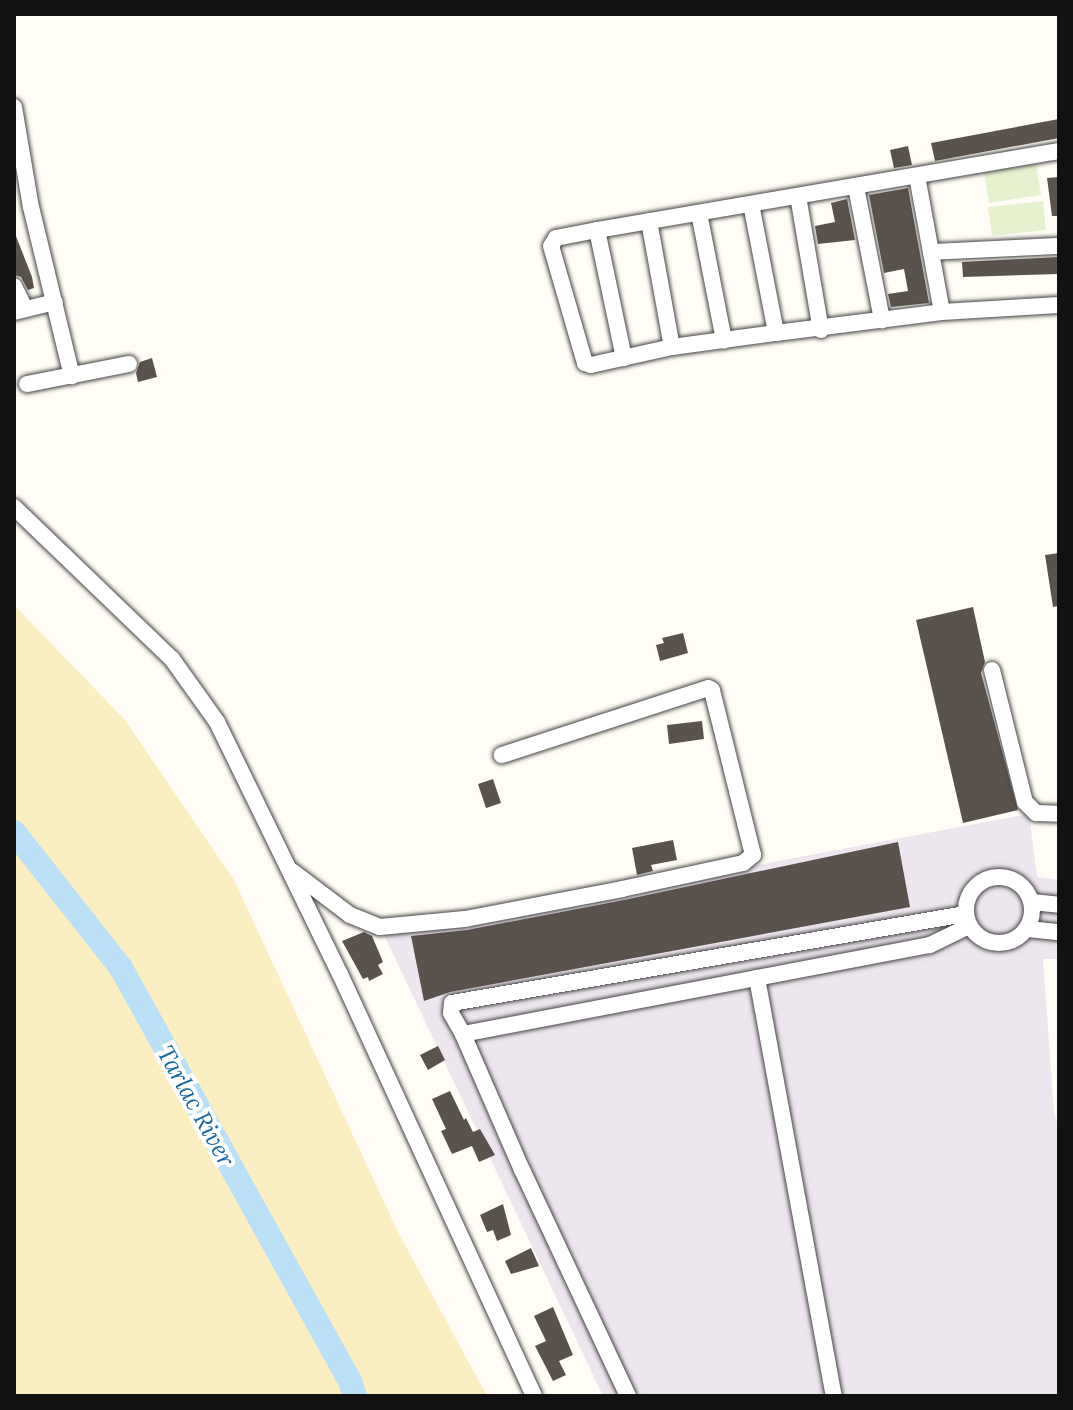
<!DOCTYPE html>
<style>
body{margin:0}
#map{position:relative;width:1073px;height:1410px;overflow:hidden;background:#fffdf5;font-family:Lora,serif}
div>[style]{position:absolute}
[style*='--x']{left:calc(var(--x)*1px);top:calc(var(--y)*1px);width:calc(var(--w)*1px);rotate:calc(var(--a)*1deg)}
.industrial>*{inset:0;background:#eee6ef}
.sand>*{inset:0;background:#fbeec1}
.pitch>*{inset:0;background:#e6f2cf}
.river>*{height:24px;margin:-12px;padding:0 12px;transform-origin:12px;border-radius:12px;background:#b9e0f7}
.building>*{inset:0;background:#5a524d}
.roads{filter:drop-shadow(0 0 2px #444) drop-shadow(0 0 2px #444)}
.minor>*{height:16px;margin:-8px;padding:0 8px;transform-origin:8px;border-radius:8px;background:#fff}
.minor>.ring{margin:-8px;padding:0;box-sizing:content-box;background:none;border:16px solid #fff;border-radius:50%}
span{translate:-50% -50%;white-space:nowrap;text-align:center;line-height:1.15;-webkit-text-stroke:8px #fff;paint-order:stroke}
.water-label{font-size:24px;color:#1768a6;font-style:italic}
.frame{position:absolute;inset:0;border:16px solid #111;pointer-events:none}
</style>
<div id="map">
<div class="industrial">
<div style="clip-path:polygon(1029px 814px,1037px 877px,1059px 880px,1059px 959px,1043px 959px,1054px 1112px,1059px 1129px,1059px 1396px,603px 1396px,384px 935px)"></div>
</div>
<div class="sand">
<div style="clip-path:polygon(14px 605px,125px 720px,234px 880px,398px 1232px,487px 1396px,14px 1396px)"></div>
</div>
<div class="pitch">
<div style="clip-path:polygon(1036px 164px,1041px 195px,989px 203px,984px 172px)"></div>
<div style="clip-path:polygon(1043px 201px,1046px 230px,992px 236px,988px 207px)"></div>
</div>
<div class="river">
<div style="--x:14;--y:832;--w:173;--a:51.8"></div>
<div style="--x:121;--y:968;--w:472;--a:61"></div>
<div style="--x:350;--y:1381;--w:16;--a:72"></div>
</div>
<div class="building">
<div style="clip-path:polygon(1059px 119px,1059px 138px,935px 161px,931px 143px)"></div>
<div style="clip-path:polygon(908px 146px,912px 165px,894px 168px,890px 150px)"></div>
<div style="clip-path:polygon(1059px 177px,1059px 216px,1052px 216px,1047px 178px)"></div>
<div style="clip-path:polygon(908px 188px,929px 303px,891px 307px,888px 294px,908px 291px,904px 269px,884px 273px,869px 195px)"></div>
<div style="clip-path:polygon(847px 199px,855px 240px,818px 244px,815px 226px,835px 222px,831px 203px)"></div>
<div style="clip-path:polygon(14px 231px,32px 277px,34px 288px,28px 290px,21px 277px,14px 275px)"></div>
<div style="clip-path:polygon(1059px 257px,1059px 274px,963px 277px,962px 262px)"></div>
<div style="clip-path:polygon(152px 358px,157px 377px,138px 382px,136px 373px,140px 362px)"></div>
<div style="clip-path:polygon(1059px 553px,1059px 606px,1053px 607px,1045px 555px)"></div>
<div style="clip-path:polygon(973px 607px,985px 662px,981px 673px,1018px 810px,963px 823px,916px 620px)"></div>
<div style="clip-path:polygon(683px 633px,688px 653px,660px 661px,656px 645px,664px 643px,662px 638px)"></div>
<div style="clip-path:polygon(702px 721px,704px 739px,669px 744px,667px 725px)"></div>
<div style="clip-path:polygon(493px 779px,501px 803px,486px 808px,478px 784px)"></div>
<div style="clip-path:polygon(673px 840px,677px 860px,651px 865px,653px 871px,637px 875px,632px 848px)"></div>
<div style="clip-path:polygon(898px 842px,910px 907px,450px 992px,424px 1001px,411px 936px,467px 930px,624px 900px)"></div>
<div style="clip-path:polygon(364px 932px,372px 936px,383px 962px,378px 965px,383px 974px,369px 981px,368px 977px,363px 979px,342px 941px)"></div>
<div style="clip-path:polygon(438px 1046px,445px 1060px,428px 1070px,420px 1055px)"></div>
<div style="clip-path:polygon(450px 1091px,464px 1120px,466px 1118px,473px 1132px,480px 1129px,495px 1155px,479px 1162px,472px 1146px,452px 1154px,441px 1131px,446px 1129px,432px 1099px)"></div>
<div style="clip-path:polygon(503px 1204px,511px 1235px,497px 1241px,493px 1230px,487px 1232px,480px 1215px)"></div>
<div style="clip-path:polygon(531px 1248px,539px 1266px,511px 1274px,505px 1261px)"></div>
<div style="clip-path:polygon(553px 1307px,573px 1355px,559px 1361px,566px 1375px,553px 1381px,535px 1346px,546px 1341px,534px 1316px)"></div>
</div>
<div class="roads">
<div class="minor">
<div style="--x:14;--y:107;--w:101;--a:80.4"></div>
<div style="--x:31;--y:207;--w:174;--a:76.4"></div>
<div style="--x:1059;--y:151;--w:469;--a:170.3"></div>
<div style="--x:597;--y:230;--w:42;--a:169"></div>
<div style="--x:556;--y:238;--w:9;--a:122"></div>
<div style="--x:551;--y:246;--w:122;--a:73.8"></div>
<div style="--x:585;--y:363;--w:6;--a:18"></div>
<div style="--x:591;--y:365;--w:83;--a:-12.5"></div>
<div style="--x:672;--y:347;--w:105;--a:-7.7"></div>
<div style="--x:776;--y:333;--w:167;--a:-7.2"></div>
<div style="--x:942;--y:312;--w:117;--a:-3.4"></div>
<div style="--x:917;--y:176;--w:138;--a:79.6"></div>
<div style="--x:856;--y:187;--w:136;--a:78.9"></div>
<div style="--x:798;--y:196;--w:136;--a:80.3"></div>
<div style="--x:751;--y:204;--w:131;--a:79"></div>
<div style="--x:699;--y:213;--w:130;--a:78.9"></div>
<div style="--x:649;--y:221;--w:128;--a:79.7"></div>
<div style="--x:597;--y:230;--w:131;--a:78.1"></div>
<div style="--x:931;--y:252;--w:128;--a:-2.7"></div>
<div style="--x:14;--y:286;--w:25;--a:64"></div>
<div style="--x:14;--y:312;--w:42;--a:-13.7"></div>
<div style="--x:27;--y:384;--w:104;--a:-11.1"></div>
<div style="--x:14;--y:507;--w:219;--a:43.9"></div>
<div style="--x:172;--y:659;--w:77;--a:54.5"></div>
<div style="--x:217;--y:722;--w:280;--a:64"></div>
<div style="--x:340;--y:974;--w:464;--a:65.3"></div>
<div style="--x:992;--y:670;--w:136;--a:76"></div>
<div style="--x:1025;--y:802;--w:16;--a:45"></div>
<div style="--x:1036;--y:813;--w:23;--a:2"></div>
<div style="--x:292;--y:871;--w:73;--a:37.2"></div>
<div style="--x:350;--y:915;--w:32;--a:22"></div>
<div style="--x:380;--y:927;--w:85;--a:-5.4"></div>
<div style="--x:465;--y:919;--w:160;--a:-10.8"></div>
<div style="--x:622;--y:889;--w:124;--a:-12.1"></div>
<div style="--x:743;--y:863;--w:13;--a:-39"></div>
<div style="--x:753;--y:855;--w:170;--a:-104"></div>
<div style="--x:712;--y:690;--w:4;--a:-153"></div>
<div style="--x:708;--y:688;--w:217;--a:162"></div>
<div class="ring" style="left:966px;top:877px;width:50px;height:50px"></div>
<div style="--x:1032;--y:902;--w:27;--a:6"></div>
<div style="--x:1028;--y:929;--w:31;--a:6"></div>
<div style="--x:757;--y:978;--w:425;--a:79.6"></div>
<div style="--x:463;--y:1034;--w:24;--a:-120"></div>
<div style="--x:451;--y:1013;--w:10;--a:-84"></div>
<div style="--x:452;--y:1003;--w:521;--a:-9.84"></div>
<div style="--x:628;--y:1396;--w:250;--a:-115.1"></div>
<div style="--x:522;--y:1170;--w:148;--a:-113.5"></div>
<div style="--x:463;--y:1034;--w:475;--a:-10.8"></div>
<div style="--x:930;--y:945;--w:43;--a:-26"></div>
</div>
</div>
<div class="water-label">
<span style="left:196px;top:1106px;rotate:61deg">Tarlac River</span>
</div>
<div class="frame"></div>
</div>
